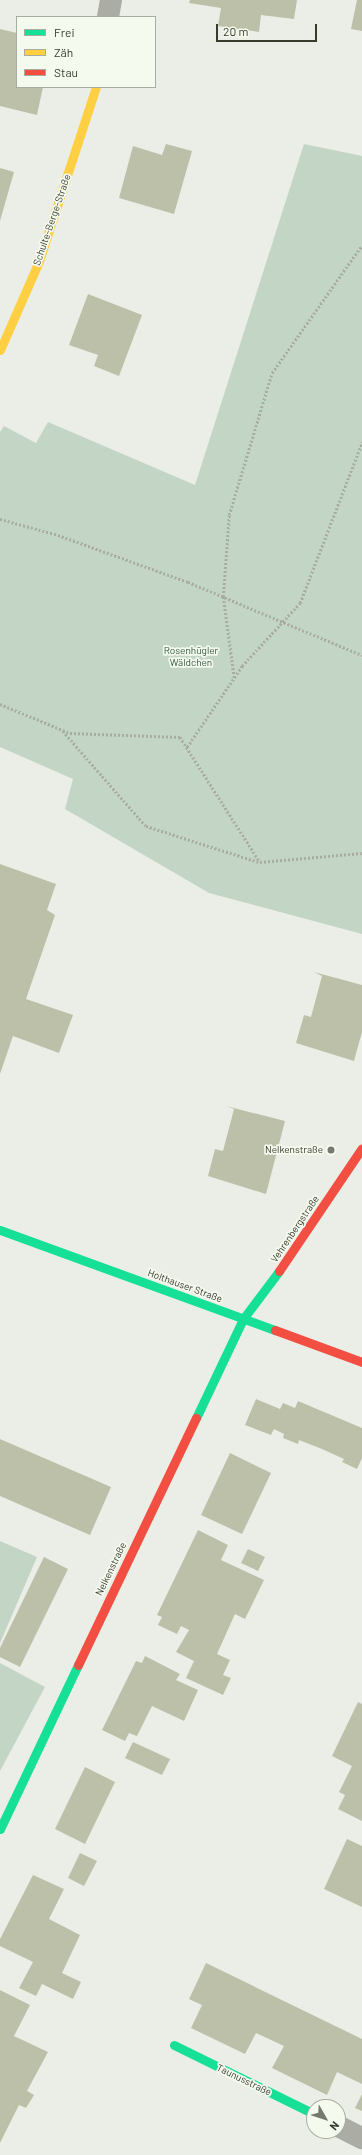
<!DOCTYPE html>
<meta charset="utf-8">
<style>
body{margin:0}
#map{position:relative;width:362px;height:2155px;overflow:hidden;background:#ebeee6;font-family:Barlow,sans-serif}
div>[style]{position:absolute}
[style*='--x']{left:calc(var(--x)*1px);top:calc(var(--y)*1px);width:calc(var(--w)*1px);rotate:calc(var(--a)*1deg)}
.green>*{inset:0;background:#c3d5c5}
.building>*{inset:0;background:#bdc0a9}
.path>*{height:2.5px;margin-top:-1.25px;transform-origin:0;background:repeating-linear-gradient(90deg,#a9aca3 0 2px,transparent 0 4px)}
.street>*{height:22px;margin:-11px;padding:0 11px;transform-origin:11px;border-radius:11px;background:#abada5}
.fast>*{height:9px;margin:-4.5px;padding:0 4.5px;transform-origin:4.5px;border-radius:4.5px;background:#16e098}
.slow>*{height:9px;margin:-4.5px;padding:0 4.5px;transform-origin:4.5px;border-radius:4.5px;background:#ffcf43}
.jam>*{height:9px;margin:-4.5px;padding:0 4.5px;transform-origin:4.5px;border-radius:4.5px;background:#f24e42}
.dots>*{width:11px;height:11px;translate:-50% -50%;box-sizing:border-box;border:2px solid #f5faef;border-radius:50%}
span{translate:-50% -50%;white-space:nowrap;text-align:center;line-height:1.15;-webkit-text-stroke:3.5px #f5faef;paint-order:stroke}
.street-label{font-size:10px;color:#373a2c}
.park-label{font-size:10px;color:#32563b}
.poi-label{font-size:10px;color:#373a2c}
.right{translate:-100% -50%;text-align:right}
.legend{position:absolute;left:16px;top:16px;width:140px;height:72px;box-sizing:border-box;background:#f5faef;border:1px solid #a9ada1;margin:0;padding:5px 7px;list-style:none;font-size:12px;color:#373a2c}
.legend li{display:flex;align-items:center;gap:8px;height:20px}
.legend b{width:20px;border:1px solid #a9ada1}
.north{position:absolute;left:306px;top:2099px;width:40px;height:40px;box-sizing:border-box;background:#f5faef;border:1px solid #a9ada1;border-radius:50%;rotate:129deg;font-size:11px;font-weight:700;line-height:16px;text-align:center;color:#373a2c}
.north::after{content:'';display:block;margin:auto;width:14px;height:18px;background:#76796d;clip-path:polygon(50% 0,100% 100%,50% 72%,0 100%)}
.scale{position:absolute;left:216px;top:24px;width:101px;height:18px;box-sizing:border-box;border:2px solid #373a2c;border-top:0;padding-left:5px;font-size:12px;line-height:14px;white-space:nowrap;color:#373a2c;-webkit-text-stroke:3px #f5faef;paint-order:stroke}
</style>
<div id="map">
<div class="green">
<div style="clip-path:polygon(304px 144px,362px 156px,362px 934px,209px 893px,65px 809px,73px 779px,0 747px,0 432px,4px 426px,36px 443px,48px 422px,195px 485px)"></div>
<div style="clip-path:polygon(0 1541px,37px 1557px,0 1643px)"></div>
<div style="clip-path:polygon(0 1663px,45px 1687px,0 1771px)"></div>
</div>
<div class="building">
<div style="clip-path:polygon(190px 0,297px 0,294px 19px,261px 15px,259px 32px,218px 26px,221px 8px,189px 3px)"></div>
<div style="clip-path:polygon(357px 0,362px 0,362px 31px,351px 29px)"></div>
<div style="clip-path:polygon(0 29px,17px 33px,17px 87px,43px 87px,37px 115px,0 106px)"></div>
<div style="clip-path:polygon(166px 144px,192px 151px,174px 214px,119px 198px,133px 146px,162px 155px)"></div>
<div style="clip-path:polygon(0 168px,14px 172px,0 221px)"></div>
<div style="clip-path:polygon(88px 294px,142px 315px,119px 376px,94px 366px,98px 355px,69px 345px)"></div>
<div style="clip-path:polygon(0 864px,56px 884px,47px 910px,55px 915px,26px 999px,73px 1015px,59px 1053px,13px 1036px,0 1074px)"></div>
<div style="clip-path:polygon(314px 972px,362px 985px,362px 1032px,354px 1061px,296px 1043px,304px 1015px,311px 1017px,322px 976px)"></div>
<div style="clip-path:polygon(226px 1106px,285px 1121px,266px 1194px,208px 1176px,215px 1149px,223px 1151px,234px 1109px)"></div>
<div style="clip-path:polygon(256px 1399px,280px 1409px,283px 1403px,295px 1408px,298px 1401px,362px 1428px,362px 1458px,357px 1469px,342px 1462px,344px 1459px,322px 1449px,299px 1440px,298px 1444px,283px 1438px,284px 1434px,274px 1429px,271px 1435px,245px 1425px)"></div>
<div style="clip-path:polygon(0 1439px,111px 1487px,90px 1535px,0 1496px)"></div>
<div style="clip-path:polygon(230px 1453px,271px 1473px,242px 1534px,201px 1515px)"></div>
<div style="clip-path:polygon(198px 1530px,228px 1545px,221px 1560px,264px 1580px,245px 1619px,235px 1614px,217px 1654px,230px 1660px,223px 1675px,231px 1678px,223px 1695px,186px 1678px,194px 1661px,176px 1652px,189px 1630px,181px 1626px,177px 1634px,158px 1625px,162px 1617px,157px 1615px)"></div>
<div style="clip-path:polygon(248px 1549px,265px 1557px,258px 1571px,241px 1563px)"></div>
<div style="clip-path:polygon(44px 1557px,68px 1569px,20px 1667px,0 1657px,0 1648px)"></div>
<div style="clip-path:polygon(145px 1656px,180px 1674px,176px 1680px,198px 1690px,184px 1721px,152px 1706px,137px 1736px,129px 1733px,125px 1741px,102px 1730px,136px 1661px,142px 1663px)"></div>
<div style="clip-path:polygon(358px 1702px,362px 1704px,362px 1821px,338px 1809px,345px 1795px,339px 1792px,352px 1766px,332px 1756px)"></div>
<div style="clip-path:polygon(133px 1742px,170px 1759px,162px 1775px,125px 1758px)"></div>
<div style="clip-path:polygon(85px 1767px,115px 1782px,85px 1844px,55px 1829px)"></div>
<div style="clip-path:polygon(347px 1839px,362px 1846px,362px 1907px,324px 1889px)"></div>
<div style="clip-path:polygon(80px 1853px,97px 1861px,84px 1886px,68px 1878px)"></div>
<div style="clip-path:polygon(33px 1875px,64px 1889px,49px 1919px,80px 1935px,62px 1973px,81px 1982px,73px 1999px,42px 1984px,36px 1996px,19px 1988px,33px 1962px,0 1946px,0 1939px)"></div>
<div style="clip-path:polygon(206px 1963px,362px 2039px,362px 2084px,337px 2072px,327px 2095px,272px 2068px,284px 2046px,256px 2033px,245px 2054px,191px 2028px,202px 2005px,189px 1999px)"></div>
<div style="clip-path:polygon(0 1990px,30px 2005px,14px 2036px,48px 2052px,27px 2091px,34px 2095px,26px 2108px,19px 2105px,0 2143px)"></div>
<div style="clip-path:polygon(362px 2094px,362px 2111px,355px 2108px)"></div>
</div>
<div class="path">
<div style="--x:0;--y:519;--w:60;--a:15.4"></div>
<div style="--x:58;--y:535;--w:138;--a:19.9"></div>
<div style="--x:188;--y:582;--w:189;--a:22.8"></div>
<div style="--x:234;--y:678;--w:82;--a:-97.7"></div>
<div style="--x:223;--y:597;--w:82;--a:-85.8"></div>
<div style="--x:229;--y:515;--w:148;--a:-73.2"></div>
<div style="--x:272;--y:373;--w:156;--a:-54.9"></div>
<div style="--x:0;--y:704;--w:76;--a:22.5"></div>
<div style="--x:70;--y:733;--w:110;--a:2.1"></div>
<div style="--x:180;--y:737;--w:148;--a:57.4"></div>
<div style="--x:260;--y:862;--w:102;--a:-5"></div>
<div style="--x:63;--y:731;--w:126;--a:48.9"></div>
<div style="--x:146;--y:826;--w:119;--a:17.7"></div>
<div style="--x:187;--y:747;--w:98;--a:-55.8"></div>
<div style="--x:242;--y:666;--w:86;--a:-47.4"></div>
<div style="--x:300;--y:603;--w:173;--a:-68.9"></div>
</div>
<div class="street">
<div style="--x:108;--y:17;--w:17;--a:-80"></div>
<div style="--x:338;--y:2126;--w:27;--a:27"></div>
</div>
<div class="fast">
<div style="--x:0;--y:1230;--w:293;--a:20"></div>
<div style="--x:196;--y:1418;--w:110;--a:-64.6"></div>
<div style="--x:243;--y:1319;--w:60;--a:-53.1"></div>
<div style="--x:0;--y:1829;--w:182;--a:-64.6"></div>
<div style="--x:174;--y:2045;--w:156;--a:26.2"></div>
</div>
<div class="slow">
<div style="--x:0;--y:350;--w:97;--a:-66.3"></div>
<div style="--x:39;--y:261;--w:183;--a:-71.9"></div>
</div>
<div class="jam">
<div style="--x:279;--y:1271;--w:148;--a:-56"></div>
<div style="--x:275;--y:1330;--w:93;--a:20.2"></div>
<div style="--x:78;--y:1665;--w:274;--a:-64.5"></div>
</div>
<div class="dots">
<div style="left:331px;top:1150px;background:#76796d"></div>
</div>
<div class="street-label">
<span style="left:52px;top:220px;rotate:-71deg">Schulte-Berge-Straße</span>
<span style="left:295px;top:1229px;rotate:-56deg">Vehrenbergstraße</span>
<span style="left:185px;top:1286px;rotate:20deg">Holthauser Straße</span>
<span style="left:111px;top:1569px;rotate:-64deg">Nelkenstraße</span>
<span style="left:244px;top:2080px;rotate:26deg">Taunusstraße</span>
</div>
<div class="park-label">
<span style="left:191px;top:656px">Rosenhügler<br>Wäldchen</span>
</div>
<div class="poi-label">
<span class="right" style="left:323px;top:1150px">Nelkenstraße</span>
</div>
<ul class="legend">
<li><b style="height:5px;background:#16e098"></b>Frei</li>
<li><b style="height:5px;background:#ffcf43"></b>Zäh</li>
<li><b style="height:5px;background:#f24e42"></b>Stau</li>
</ul>
<div class="north">N</div>
<div class="scale">20 m</div>
</div>
